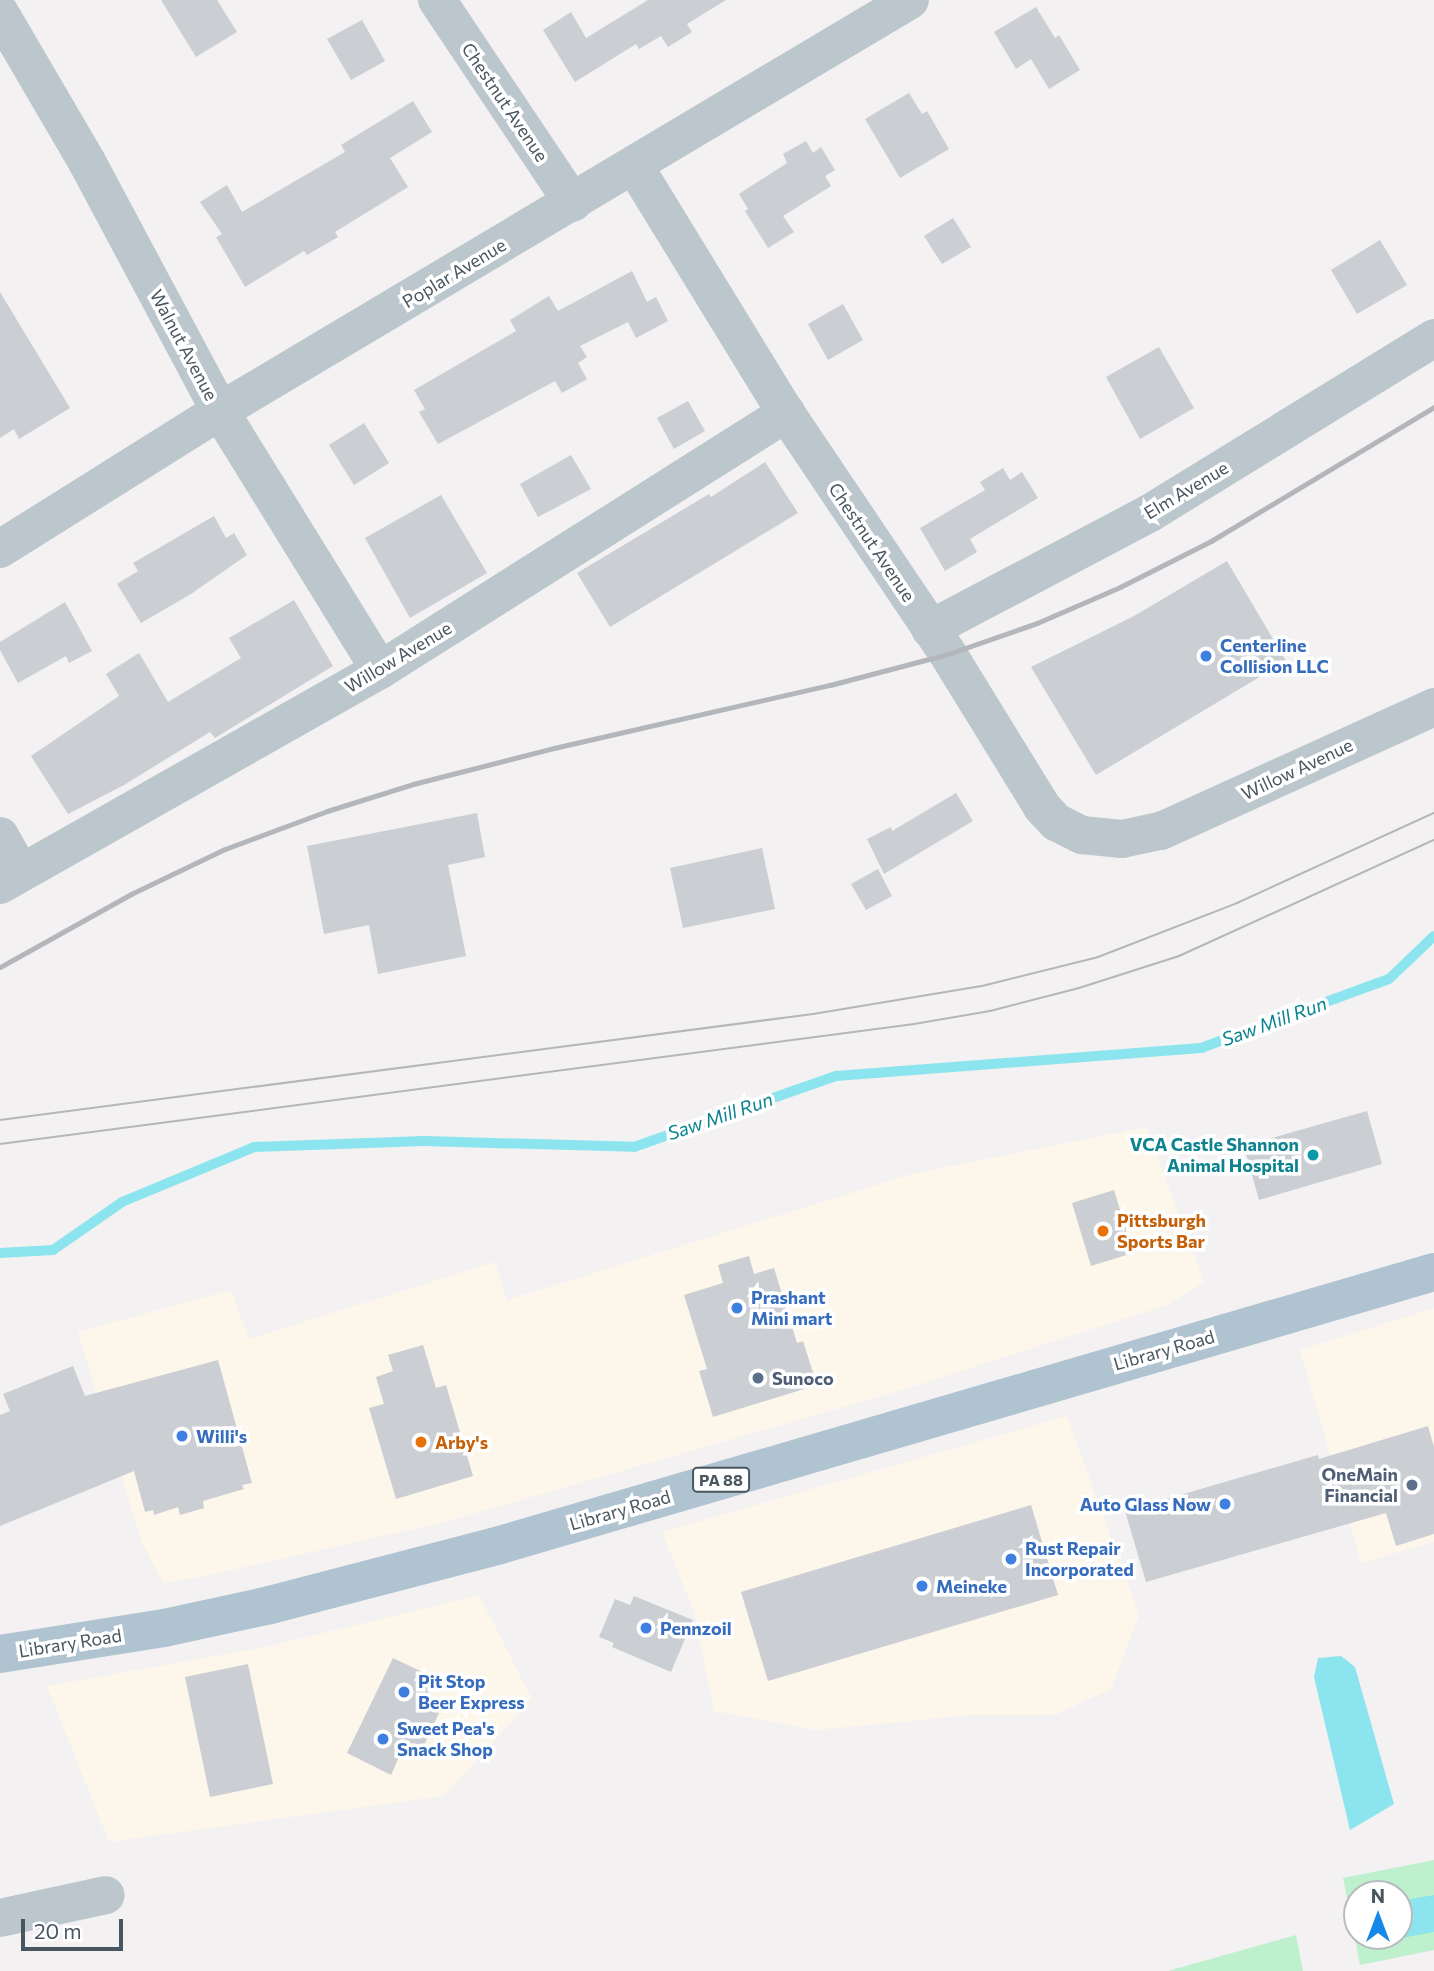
<!DOCTYPE html>
<style>
body{margin:0}
#map{position:relative;width:1434px;height:1971px;overflow:hidden;background:#f3f1f1;font-family:Commissioner,sans-serif}
div>[style]{position:absolute}
[style*='--x']{left:calc(var(--x)*1px);top:calc(var(--y)*1px);width:calc(var(--w)*1px);rotate:calc(var(--a)*1deg)}
.commercial>*{inset:0;background:#fdf6eb}
.green>*{inset:0;background:#bff0cd}
.water>*{inset:0;background:#8ce4ee}
.stream>*{height:10px;margin:-5px;padding:0 5px;transform-origin:5px;border-radius:5px;background:#8ce4ee}
.building>*{inset:0;background:#cbced3}
.minor>*{height:38px;margin:-19px;padding:0 19px;transform-origin:19px;border-radius:19px;background:#bcc7cd}
.major>*{height:38px;margin:-19px;padding:0 19px;transform-origin:19px;border-radius:19px;background:#b0c3d0}
.tram>*{height:2px;margin:-1px;padding:0 1px;transform-origin:1px;border-radius:1px;background:#b3b7bb}
.rail>*{height:5px;margin:-2.5px;padding:0 2.5px;transform-origin:2.5px;border-radius:2.5px;background:#b3b7bb}
.dots>*{width:19px;height:19px;translate:-50% -50%;box-sizing:border-box;border:4px solid #fff;border-radius:50%}
span{translate:-50% -50%;white-space:nowrap;text-align:center;line-height:1.15;-webkit-text-stroke:7px #fff;paint-order:stroke}
.shield-label span{padding:2px 5px;background:#fff;border:2px solid;border-radius:5px;-webkit-text-stroke-width:0}
.shield-label{font-size:16px;color:#48565f;font-weight:700}
.street-label{font-size:18px;color:#48565f}
.shop-label{font-size:18px;color:#366cbe;font-weight:700}
.left{translate:0 -50%;text-align:left}
.right{translate:-100% -50%;text-align:right}
.culture-label{font-size:18px;color:#0d838f;font-weight:700}
.food-label{font-size:18px;color:#c56008;font-weight:700}
.service-label{font-size:18px;color:#4e5e75;font-weight:700}
.water-label{font-size:19px;color:#0b8390;font-style:italic}
.north{position:absolute;left:1343px;top:1880px;width:70px;height:70px;box-sizing:border-box;background:#fff;border:2px solid #b6bbbf;border-radius:50%;rotate:0deg;font-size:19px;font-weight:700;line-height:28px;text-align:center;color:#48565f}
.north::after{content:'';display:block;margin:auto;width:24px;height:32px;background:#1688e7;clip-path:polygon(50% 0,100% 100%,50% 72%,0 100%)}
.scale{position:absolute;left:21px;top:1919px;width:102px;height:32px;box-sizing:border-box;border:4px solid #48565f;border-top:0;padding-left:9px;font-size:21px;line-height:24px;white-space:nowrap;color:#48565f;-webkit-text-stroke:5px #fff;paint-order:stroke}
</style>
<div id="map">
<div class="commercial">
<div style="clip-path:polygon(1146px 1127px,1204px 1282px,1167px 1305px,896px 1392px,441px 1523px,200px 1577px,163px 1583px,141px 1540px,78px 1332px,231px 1290px,249px 1339px,495px 1262px,507px 1300px,912px 1174px)"></div>
<div style="clip-path:polygon(1434px 1308px,1434px 1542px,1361px 1563px,1300px 1350px)"></div>
<div style="clip-path:polygon(1067px 1416px,1139px 1615px,1111px 1689px,1055px 1715px,972px 1715px,816px 1730px,714px 1711px,694px 1612px,662px 1532px)"></div>
<div style="clip-path:polygon(479px 1595px,532px 1699px,444px 1796px,109px 1842px,47px 1686px,266px 1647px)"></div>
</div>
<div class="green">
<div style="clip-path:polygon(evenodd,1434px 1860px,1434px 1950px,1360px 1965px,1343px 1878px,1434px 1860px,1357px 1894px,1399px 1894px,1399px 1936px,1357px 1936px,1357px 1894px)"></div>
<div style="clip-path:polygon(1296px 1935px,1303px 1971px,1168px 1971px)"></div>
</div>
<div class="water">
<div style="clip-path:polygon(1341px 1656px,1355px 1667px,1394px 1804px,1350px 1830px,1314px 1677px,1318px 1658px)"></div>
<div style="clip-path:polygon(1434px 1895px,1434px 1932px,1391px 1940px,1391px 1936px,1399px 1936px,1399px 1901px)"></div>
</div>
<div class="stream">
<div style="--x:0;--y:1253;--w:53;--a:-3.2"></div>
<div style="--x:53;--y:1250;--w:84;--a:-34.8"></div>
<div style="--x:122;--y:1202;--w:143;--a:-22.6"></div>
<div style="--x:254;--y:1147;--w:170;--a:-2"></div>
<div style="--x:424;--y:1141;--w:210;--a:1.6"></div>
<div style="--x:634;--y:1147;--w:214;--a:-19.4"></div>
<div style="--x:836;--y:1076;--w:366;--a:-4.4"></div>
<div style="--x:1201;--y:1048;--w:200;--a:-20.2"></div>
<div style="--x:1389;--y:979;--w:62;--a:-43.7"></div>
</div>
<div class="building">
<div style="clip-path:polygon(161px 0,217px 0,237px 32px,196px 57px)"></div>
<div style="clip-path:polygon(648px 0,726px 0,687px 24px,692px 32px,668px 47px,661px 36px,639px 49px,636px 44px,575px 82px,543px 30px,571px 12px,586px 38px)"></div>
<div style="clip-path:polygon(1036px 7px,1055px 38px,1059px 35px,1080px 70px,1049px 89px,1031px 59px,1016px 69px,994px 32px)"></div>
<div style="clip-path:polygon(362px 20px,385px 61px,351px 80px,327px 39px)"></div>
<div style="clip-path:polygon(909px 93px,922px 114px,927px 111px,949px 149px,900px 178px,865px 119px)"></div>
<div style="clip-path:polygon(413px 101px,432px 132px,390px 158px,408px 187px,335px 232px,338px 237px,307px 255px,304px 251px,245px 287px,216px 237px,222px 234px,200px 202px,227px 185px,242px 212px,345px 152px,341px 145px)"></div>
<div style="clip-path:polygon(806px 141px,813px 153px,821px 147px,835px 170px,825px 176px,831px 186px,783px 216px,794px 232px,768px 248px,745px 211px,748px 209px,739px 194px,787px 163px,783px 154px)"></div>
<div style="clip-path:polygon(953px 218px,971px 247px,942px 264px,924px 236px)"></div>
<div style="clip-path:polygon(1380px 240px,1407px 285px,1357px 314px,1331px 270px)"></div>
<div style="clip-path:polygon(632px 271px,647px 302px,656px 297px,668px 321px,636px 338px,628px 322px,580px 346px,587px 357px,578px 363px,587px 379px,562px 393px,555px 381px,438px 444px,419px 412px,425px 409px,414px 390px,516px 331px,510px 320px,549px 296px,558px 311px)"></div>
<div style="clip-path:polygon(0 292px,70px 408px,19px 439px,14px 429px,0 438px)"></div>
<div style="clip-path:polygon(843px 304px,863px 340px,828px 360px,808px 324px)"></div>
<div style="clip-path:polygon(1159px 347px,1194px 408px,1140px 439px,1106px 377px)"></div>
<div style="clip-path:polygon(688px 401px,705px 431px,674px 449px,657px 418px)"></div>
<div style="clip-path:polygon(364px 423px,389px 463px,354px 485px,329px 445px)"></div>
<div style="clip-path:polygon(571px 455px,591px 489px,538px 517px,520px 484px)"></div>
<div style="clip-path:polygon(765px 462px,798px 513px,610px 627px,577px 573px,709px 494px,711px 497px)"></div>
<div style="clip-path:polygon(1003px 468px,1010px 480px,1022px 472px,1038px 498px,970px 539px,977px 552px,945px 571px,920px 528px,985px 490px,980px 482px)"></div>
<div style="clip-path:polygon(441px 495px,487px 573px,410px 618px,365px 538px)"></div>
<div style="clip-path:polygon(214px 516px,226px 538px,234px 533px,247px 555px,191px 594px,141px 623px,117px 584px,138px 571px,133px 563px)"></div>
<div style="clip-path:polygon(1227px 561px,1286px 661px,1096px 775px,1031px 667px,1134px 616px)"></div>
<div style="clip-path:polygon(294px 600px,333px 666px,215px 738px,210px 732px,124px 785px,68px 814px,31px 756px,119px 696px,106px 674px,139px 653px,168px 702px,241px 658px,229px 638px)"></div>
<div style="clip-path:polygon(65px 602px,92px 651px,69px 663px,66px 656px,18px 683px,0 650px,0 642px)"></div>
<div style="clip-path:polygon(956px 793px,973px 821px,884px 874px,867px 839px,891px 827px,892px 831px)"></div>
<div style="clip-path:polygon(477px 813px,485px 857px,448px 865px,466px 956px,378px 974px,369px 925px,324px 934px,307px 846px)"></div>
<div style="clip-path:polygon(762px 848px,775px 909px,683px 928px,670px 868px)"></div>
<div style="clip-path:polygon(878px 869px,892px 896px,866px 910px,851px 884px)"></div>
<div style="clip-path:polygon(1367px 1111px,1382px 1164px,1259px 1200px,1244px 1146px)"></div>
<div style="clip-path:polygon(1114px 1190px,1133px 1253px,1091px 1266px,1072px 1203px)"></div>
<div style="clip-path:polygon(749px 1256px,754px 1274px,774px 1268px,797px 1343px,803px 1341px,817px 1385px,713px 1417px,699px 1371px,707px 1369px,684px 1295px,723px 1283px,718px 1265px)"></div>
<div style="clip-path:polygon(423px 1345px,436px 1388px,446px 1385px,473px 1476px,396px 1499px,369px 1408px,384px 1404px,376px 1377px,393px 1371px,388px 1355px)"></div>
<div style="clip-path:polygon(218px 1360px,252px 1483px,242px 1485px,244px 1489px,203px 1501px,204px 1508px,180px 1515px,178px 1507px,154px 1515px,153px 1510px,145px 1512px,134px 1471px,0 1526px,0 1415px,10px 1411px,3px 1394px,73px 1366px,85px 1396px)"></div>
<div style="clip-path:polygon(1428px 1426px,1434px 1447px,1434px 1534px,1396px 1546px,1386px 1513px,1146px 1582px,1125px 1511px,1318px 1455px,1319px 1459px)"></div>
<div style="clip-path:polygon(1031px 1505px,1058px 1595px,768px 1681px,741px 1592px)"></div>
<div style="clip-path:polygon(634px 1596px,693px 1620px,671px 1672px,612px 1647px,614px 1643px,599px 1637px,615px 1599px,630px 1605px)"></div>
<div style="clip-path:polygon(393px 1658px,435px 1678px,423px 1705px,439px 1713px,419px 1756px,403px 1748px,391px 1775px,347px 1753px)"></div>
<div style="clip-path:polygon(248px 1664px,273px 1784px,210px 1797px,185px 1677px)"></div>
</div>
<div class="minor">
<div style="--x:437;--y:0;--w:244;--a:56.2"></div>
<div style="--x:0;--y:13;--w:173;--a:59.7"></div>
<div style="--x:87;--y:162;--w:282;--a:61.9"></div>
<div style="--x:220;--y:411;--w:304;--a:58.3"></div>
<div style="--x:635;--y:167;--w:289;--a:58.5"></div>
<div style="--x:786;--y:413;--w:290;--a:56.1"></div>
<div style="--x:948;--y:654;--w:180;--a:58.4"></div>
<div style="--x:1042;--y:807;--w:21;--a:47"></div>
<div style="--x:1056;--y:822;--w:29;--a:27"></div>
<div style="--x:1082;--y:835;--w:40;--a:5.7"></div>
<div style="--x:1122;--y:839;--w:40;--a:-12"></div>
<div style="--x:1161;--y:831;--w:300;--a:-24.4"></div>
<div style="--x:0;--y:549;--w:260;--a:-32.1"></div>
<div style="--x:220;--y:411;--w:803;--a:-30.78"></div>
<div style="--x:930;--y:629;--w:249;--a:-27.8"></div>
<div style="--x:1150;--y:513;--w:334;--a:-31.6"></div>
<div style="--x:0;--y:836;--w:41;--a:60.9"></div>
<div style="--x:0;--y:885;--w:437;--a:-29.5"></div>
<div style="--x:380;--y:670;--w:481;--a:-32.3"></div>
<div style="--x:0;--y:1918;--w:108;--a:-12.2"></div>
</div>
<div class="major">
<div style="--x:0;--y:1654;--w:166;--a:-9"></div>
<div style="--x:164;--y:1628;--w:108;--a:-12.2"></div>
<div style="--x:270;--y:1605;--w:238;--a:-14.6"></div>
<div style="--x:500;--y:1545;--w:973;--a:-16.29"></div>
</div>
<div class="tram">
<div style="--x:0;--y:1120;--w:820;--a:-7.43"></div>
<div style="--x:813;--y:1014;--w:171;--a:-9.4"></div>
<div style="--x:982;--y:986;--w:120;--a:-14"></div>
<div style="--x:1098;--y:957;--w:149;--a:-21.2"></div>
<div style="--x:1237;--y:903;--w:217;--a:-24.6"></div>
<div style="--x:0;--y:1144;--w:922;--a:-7.48"></div>
<div style="--x:914;--y:1024;--w:77;--a:-9.7"></div>
<div style="--x:990;--y:1011;--w:92;--a:-14.5"></div>
<div style="--x:1079;--y:988;--w:105;--a:-17.7"></div>
<div style="--x:1179;--y:956;--w:280;--a:-24.5"></div>
</div>
<div class="rail">
<div style="--x:0;--y:967;--w:150;--a:-29.1"></div>
<div style="--x:131;--y:894;--w:104;--a:-25.6"></div>
<div style="--x:225;--y:849;--w:109;--a:-20.4"></div>
<div style="--x:327;--y:811;--w:90;--a:-17.4"></div>
<div style="--x:413;--y:784;--w:146;--a:-14.3"></div>
<div style="--x:554;--y:748;--w:283;--a:-12.9"></div>
<div style="--x:830;--y:685;--w:122;--a:-14.7"></div>
<div style="--x:948;--y:654;--w:94;--a:-19.2"></div>
<div style="--x:1037;--y:623;--w:90;--a:-23.4"></div>
<div style="--x:1120;--y:587;--w:102;--a:-26.8"></div>
<div style="--x:1211;--y:541;--w:260;--a:-31"></div>
</div>
<div class="dots">
<div style="left:1206px;top:656px;background:#3f7fe0"></div>
<div style="left:1313px;top:1155px;background:#0f9aa8"></div>
<div style="left:1103px;top:1231px;background:#e8710a"></div>
<div style="left:737px;top:1308px;background:#3f7fe0"></div>
<div style="left:758px;top:1378px;background:#5c6f8a"></div>
<div style="left:182px;top:1436px;background:#3f7fe0"></div>
<div style="left:421px;top:1442px;background:#e8710a"></div>
<div style="left:1412px;top:1485px;background:#5c6f8a"></div>
<div style="left:1225px;top:1504px;background:#3f7fe0"></div>
<div style="left:1011px;top:1559px;background:#3f7fe0"></div>
<div style="left:922px;top:1586px;background:#3f7fe0"></div>
<div style="left:646px;top:1628px;background:#3f7fe0"></div>
<div style="left:404px;top:1692px;background:#3f7fe0"></div>
<div style="left:383px;top:1739px;background:#3f7fe0"></div>
</div>
<div class="shield-label">
<span style="left:721px;top:1480px">PA 88</span>
</div>
<div class="street-label">
<span style="left:505px;top:102px;rotate:56deg">Chestnut Avenue</span>
<span style="left:454px;top:273px;rotate:-31deg">Poplar Avenue</span>
<span style="left:184px;top:345px;rotate:62deg">Walnut Avenue</span>
<span style="left:1186px;top:490px;rotate:-31deg">Elm Avenue</span>
<span style="left:872px;top:542px;rotate:56deg">Chestnut Avenue</span>
<span style="left:398px;top:657px;rotate:-31deg">Willow Avenue</span>
<span style="left:1297px;top:769px;rotate:-25deg">Willow Avenue</span>
<span style="left:1164px;top:1350px;rotate:-16deg">Library Road</span>
<span style="left:620px;top:1510px;rotate:-16deg">Library Road</span>
<span style="left:70px;top:1643px;rotate:-9deg">Library Road</span>
</div>
<div class="shop-label">
<span class="left" style="left:1220px;top:656px">Centerline<br>Collision LLC</span>
<span class="left" style="left:751px;top:1308px">Prashant<br>Mini mart</span>
<span class="left" style="left:196px;top:1436px">Willi's</span>
<span class="right" style="left:1211px;top:1504px">Auto Glass Now</span>
<span class="left" style="left:1025px;top:1559px">Rust Repair<br>Incorporated</span>
<span class="left" style="left:936px;top:1586px">Meineke</span>
<span class="left" style="left:660px;top:1628px">Pennzoil</span>
<span class="left" style="left:418px;top:1692px">Pit Stop<br>Beer Express</span>
<span class="left" style="left:397px;top:1739px">Sweet Pea's<br>Snack Shop</span>
</div>
<div class="culture-label">
<span class="right" style="left:1299px;top:1155px">VCA Castle Shannon<br>Animal Hospital</span>
</div>
<div class="food-label">
<span class="left" style="left:1117px;top:1231px">Pittsburgh<br>Sports Bar</span>
<span class="left" style="left:435px;top:1442px">Arby's</span>
</div>
<div class="service-label">
<span class="left" style="left:772px;top:1378px">Sunoco</span>
<span class="right" style="left:1398px;top:1485px">OneMain<br>Financial</span>
</div>
<div class="water-label">
<span style="left:1274px;top:1021px;rotate:-20deg">Saw Mill Run</span>
<span style="left:720px;top:1116px;rotate:-19deg">Saw Mill Run</span>
</div>
<div class="north">N</div>
<div class="scale">20 m</div>
</div>
